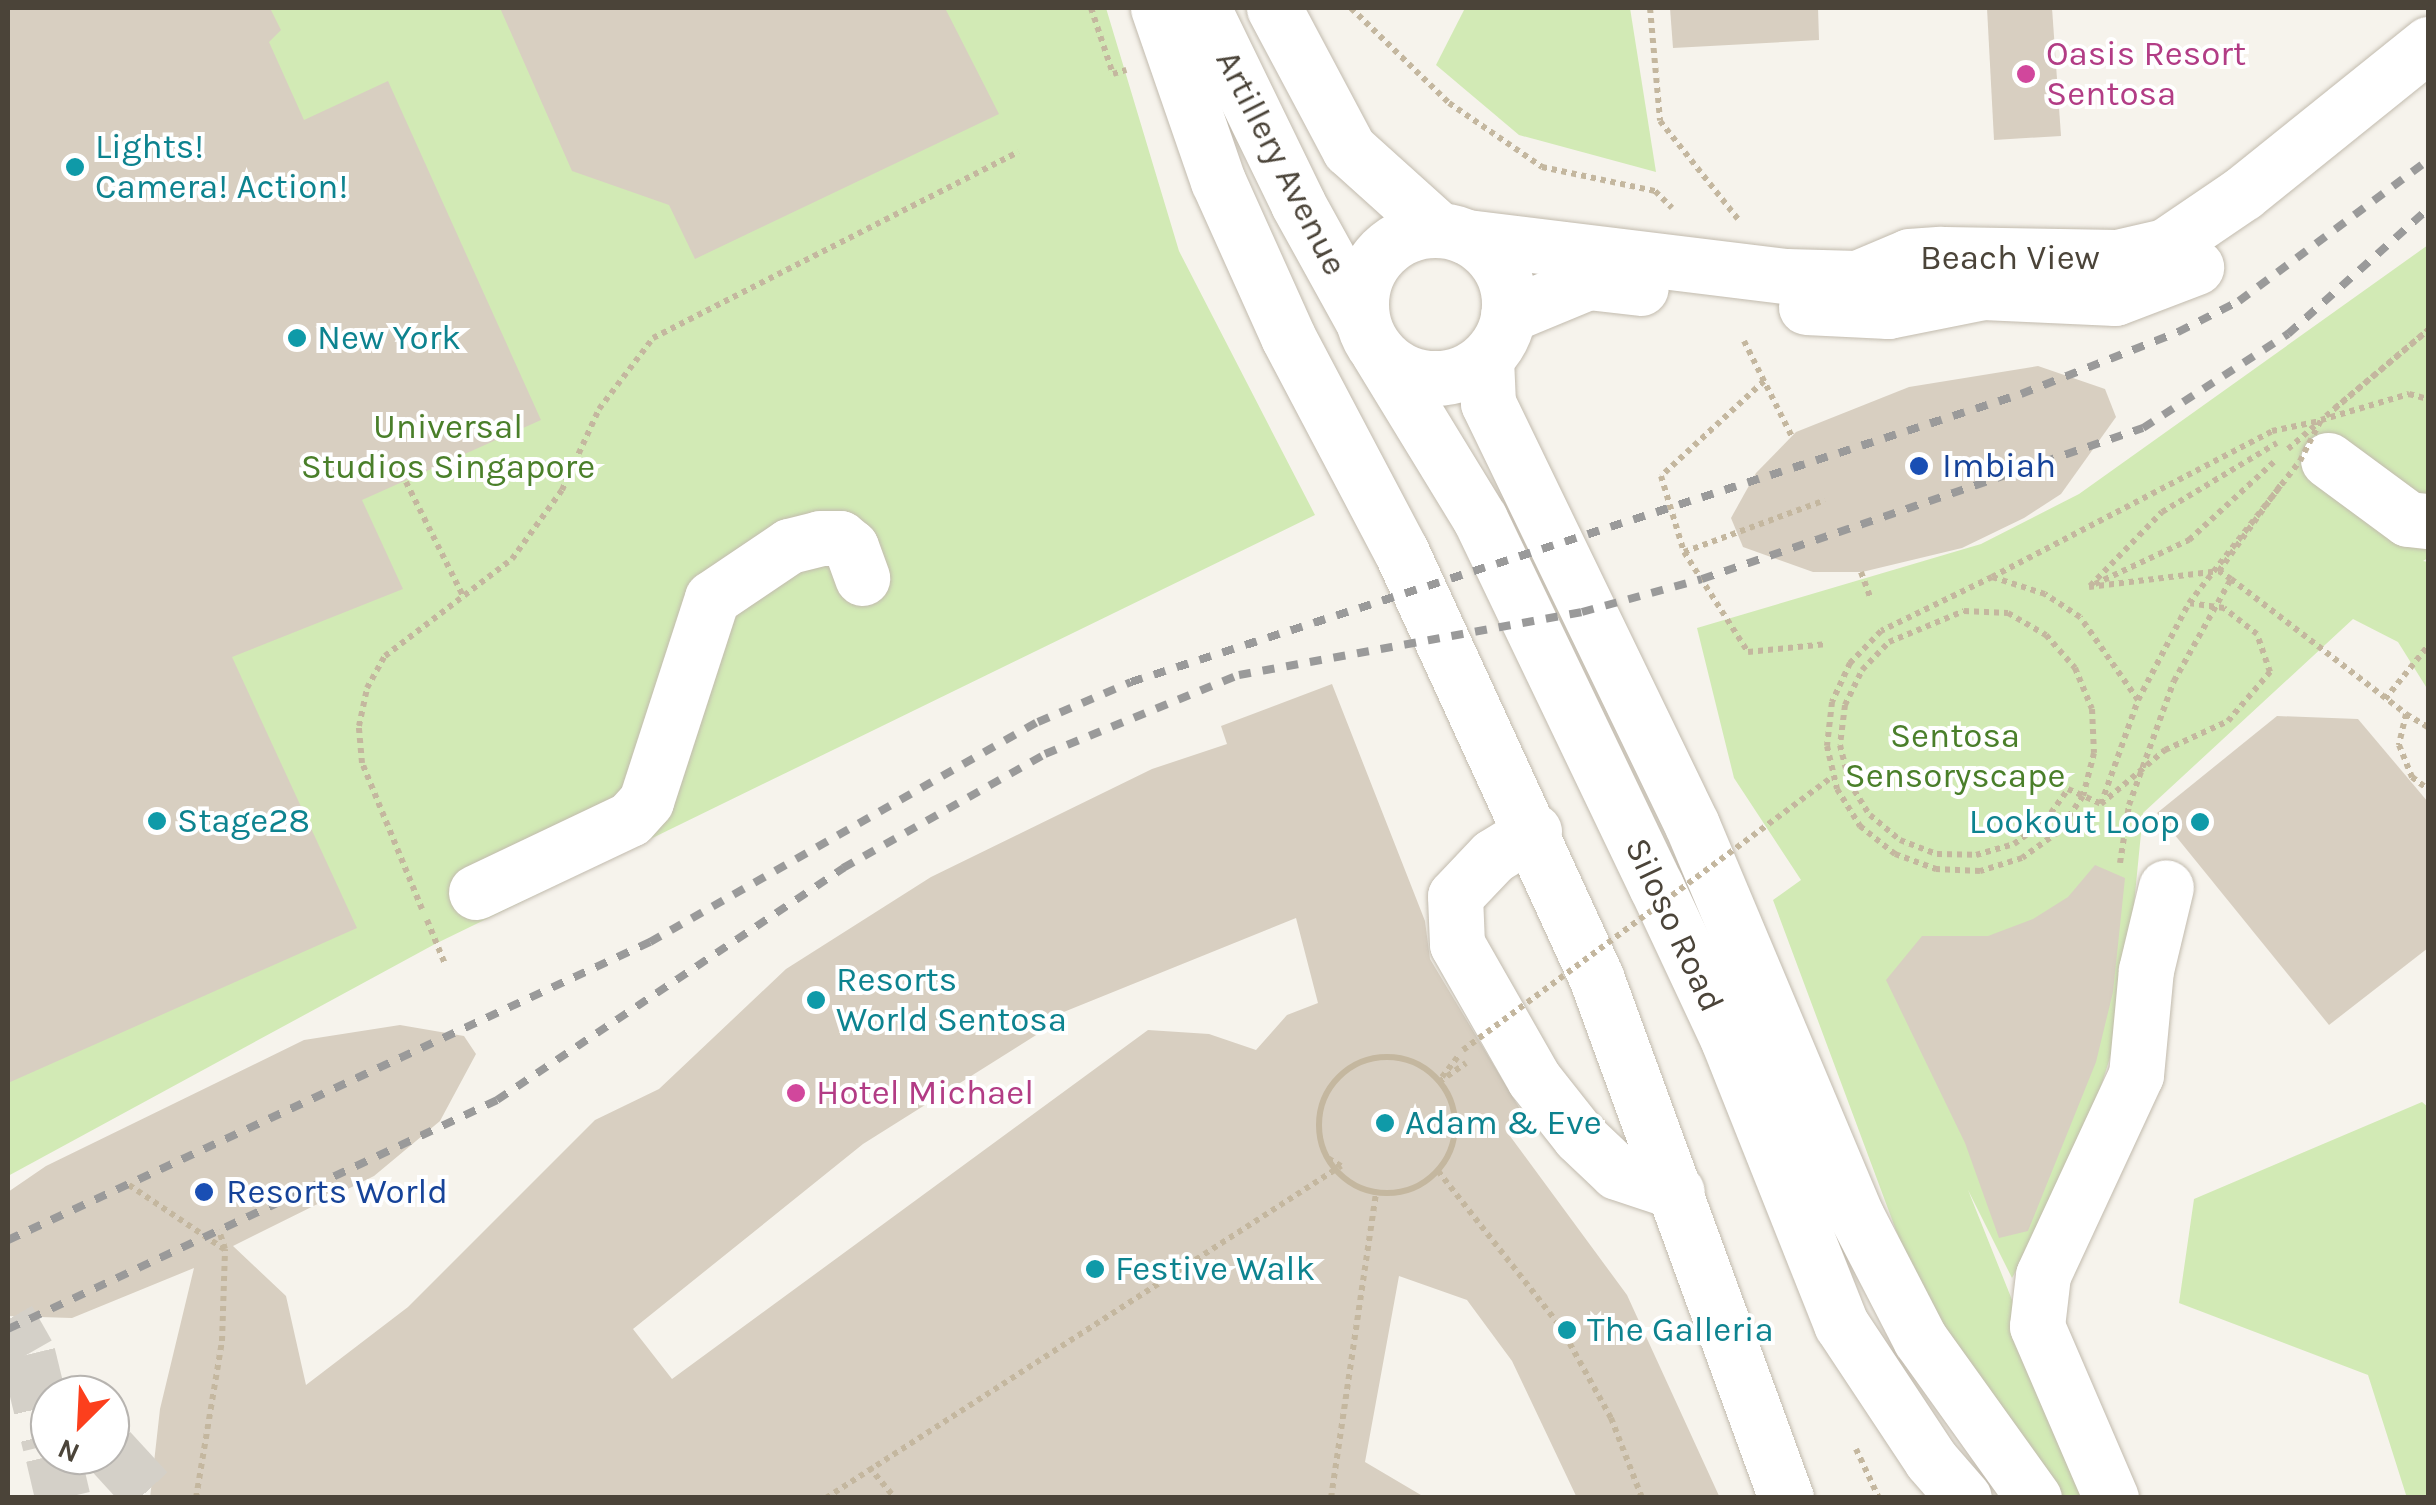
<!DOCTYPE html>
<style>
body{margin:0}
#map{position:relative;width:2436px;height:1505px;overflow:hidden;background:#f6f3ec;font-family:Karla,sans-serif}
div>[style]{position:absolute}
[style*='--x']{left:calc(var(--x)*1px);top:calc(var(--y)*1px);width:calc(var(--w)*1px);rotate:calc(var(--a)*1deg)}
.green>*{inset:0;background:#d2eab5}
.building>*{inset:0;background:#d8cfc1}
.minor-tunnel>*{height:55px;margin-top:-27.5px;transform-origin:0;background:repeating-linear-gradient(90deg,#d4d0c8 0 55px,transparent 0 83px)}
.path>*{height:6px;margin-top:-3px;transform-origin:0;background:repeating-linear-gradient(90deg,#c4b79f 0 5px,transparent 0 10px)}
.path>.ring{margin:-3px;padding:0;box-sizing:content-box;background:none;border:6px solid #c4b79f;border-radius:50%}
.roads{filter:drop-shadow(0 0 2px #c2bbae) drop-shadow(0 0 2px #c2bbae)}
.minor>*{height:55px;margin:-27.5px;padding:0 27.5px;transform-origin:27.5px;border-radius:27.5px;background:#fff}
.minor>.ring{margin:-27.5px;padding:0;box-sizing:content-box;background:none;border:55px solid #fff;border-radius:50%}
.rail>*{height:8px;margin-top:-4px;transform-origin:0;background:repeating-linear-gradient(90deg,#9a9a9a 0 12px,transparent 0 24px)}
.path-bridge>*{height:6px;margin-top:-3px;transform-origin:0;background:repeating-linear-gradient(90deg,#c4b79f 0 5px,transparent 0 10px)}
.dots>*{width:28px;height:28px;translate:-50% -50%;box-sizing:border-box;border:5px solid #fff;border-radius:50%}
span{translate:-50% -50%;white-space:nowrap;text-align:center;line-height:1.15;-webkit-text-stroke:8px #fff;paint-order:stroke}
.hotel-label{font-size:35px;color:#b23c85}
.left{translate:0 -50%;text-align:left}
.culture-label{font-size:35px;color:#0d838f}
.right{translate:-100% -50%;text-align:right}
.street-label{font-size:35px;color:#4b4439}
.park-label{font-size:35px;color:#4a7f2a}
.transit-label{font-size:35px;color:#164399}
.frame{position:absolute;inset:0;border:10px solid #4b4439;pointer-events:none}
.north{position:absolute;left:30px;top:1375px;width:100px;height:100px;box-sizing:border-box;background:#fff;border:2px solid #b7b4b0;border-radius:50%;rotate:204deg;font-size:28px;font-weight:700;line-height:40px;text-align:center;color:#4b4439}
.north::after{content:'';display:block;margin:auto;width:35px;height:45px;background:#fc3f1d;clip-path:polygon(50% 0,100% 100%,50% 72%,0 100%)}
</style>
<div id="map">
<div class="green">
<div style="clip-path:polygon(8px 8px,1106px 8px,1179px 251px,1315px 515px,435px 944px,8px 1176px)"></div>
<div style="clip-path:polygon(1477px 8px,1630px 8px,1656px 172px,1519px 135px,1436px 65px,1464px 10px)"></div>
<div style="clip-path:polygon(2428px 245px,2428px 558px,2423px 561px,2428px 562px,2428px 690px,2398px 642px,2353px 619px,2143px 813px,2123px 1016px,2078px 1160px,2012px 1278px,1968px 1190px,2091px 1497px,2059px 1497px,1922px 1300px,1773px 900px,1801px 880px,1734px 778px,1697px 628px,1981px 544px,2079px 494px)"></div>
<div style="clip-path:polygon(2422px 1102px,2428px 1107px,2428px 1497px,2407px 1498px,2368px 1375px,2179px 1303px,2194px 1199px)"></div>
</div>
<div class="building">
<div style="clip-path:polygon(8px 8px,270px 8px,281px 30px,269px 42px,304px 120px,388px 81px,541px 420px,362px 500px,403px 589px,232px 657px,357px 928px,8px 1083px)"></div>
<div style="clip-path:polygon(500px 8px,945px 8px,999px 114px,695px 259px,669px 205px,572px 171px)"></div>
<div style="clip-path:polygon(1670px 8px,1818px 8px,1819px 40px,1673px 48px)"></div>
<div style="clip-path:polygon(1987px 8px,2052px 8px,2061px 136px,1994px 140px)"></div>
<div style="clip-path:polygon(2038px 366px,2105px 389px,2116px 417px,2061px 494px,2024px 518px,1962px 548px,1862px 572px,1813px 572px,1743px 547px,1731px 518px,1756px 473px,1796px 432px,1909px 387px)"></div>
<div style="clip-path:polygon(evenodd,1332px 684px,1425px 921px,1430px 959px,1526px 1119px,1507px 1132px,1627px 1295px,1720px 1498px,1577px 1498px,1512px 1361px,1467px 1300px,1399px 1276px,1365px 1462px,1426px 1498px,150px 1498px,160px 1409px,194px 1268px,72px 1318px,8px 1316px,8px 1192px,46px 1166px,304px 1040px,400px 1025px,464px 1036px,476px 1054px,440px 1121px,374px 1176px,233px 1246px,286px 1296px,306px 1385px,408px 1307px,595px 1120px,659px 1089px,786px 969px,931px 877px,1152px 769px,1227px 744px,1221px 726px,1332px 684px,1296px 918px,1318px 1003px,1287px 1015px,1256px 1050px,1209px 1034px,1148px 1030px,672px 1379px,633px 1329px,863px 1144px,1052px 1025px,1034px 1024px,1296px 918px)"></div>
<div style="clip-path:polygon(2277px 716px,2358px 719px,2428px 802px,2428px 948px,2329px 1025px,2157px 813px)"></div>
<div style="clip-path:polygon(2095px 865px,2125px 878px,2113px 992px,2096px 1062px,2028px 1231px,1999px 1238px,1965px 1143px,1886px 980px,1922px 936px,1988px 936px,2033px 919px,2068px 897px)"></div>
</div>
<div class="minor-tunnel">
<div style="--x:8;--y:1319;--w:40;--a:60.3"></div>
<div style="--x:28;--y:1354;--w:93;--a:76.3"></div>
<div style="--x:110;--y:1450;--w:65;--a:47.5"></div>
<div style="--x:53;--y:1455;--w:44;--a:76.9"></div>
</div>
<div class="path">
<div style="--x:1091;--y:8;--w:70;--a:71.6"></div>
<div style="--x:1113;--y:74;--w:14;--a:-17"></div>
<div style="--x:1351;--y:8;--w:136;--a:44.1"></div>
<div style="--x:1449;--y:103;--w:113;--a:34.5"></div>
<div style="--x:1542;--y:167;--w:116;--a:12"></div>
<div style="--x:1655;--y:191;--w:24;--a:45"></div>
<div style="--x:1650;--y:8;--w:113;--a:84.9"></div>
<div style="--x:1660;--y:121;--w:125;--a:51.5"></div>
<div style="--x:1744;--y:341;--w:107;--a:63.4"></div>
<div style="--x:1764;--y:381;--w:140;--a:137.3"></div>
<div style="--x:1661;--y:476;--w:79;--a:73.2"></div>
<div style="--x:1684;--y:552;--w:119;--a:57.4"></div>
<div style="--x:1748;--y:652;--w:79;--a:-5.8"></div>
<div style="--x:2335;--y:408;--w:121;--a:-40"></div>
<div style="--x:406;--y:482;--w:130;--a:63.4"></div>
<div style="--x:1684;--y:552;--w:150;--a:-20.2"></div>
<div style="--x:1861;--y:572;--w:27;--a:70"></div>
<div style="--x:2231;--y:579;--w:221;--a:37.6"></div>
<div style="--x:2406;--y:714;--w:32;--a:103"></div>
<div style="--x:2399;--y:745;--w:35;--a:68"></div>
<div style="--x:2412;--y:777;--w:20;--a:37"></div>
<div style="--x:2095;--y:584;--w:104;--a:-25.1"></div>
<div style="--x:2189;--y:540;--w:118;--a:-42.6"></div>
<div style="--x:2090;--y:586;--w:103;--a:-45.8"></div>
<div style="--x:2162;--y:512;--w:134;--a:-31"></div>
<div style="--x:2089;--y:587;--w:131;--a:-7"></div>
<div style="--x:2219;--y:571;--w:108;--a:-54.4"></div>
<div style="--x:2385;--y:699;--w:68;--a:-50.9"></div>
<div style="--x:1845;--y:705;--w:40;--a:97.1"></div>
<div style="--x:1840;--y:745;--w:38;--a:76"></div>
<div style="--x:1849;--y:782;--w:39;--a:58"></div>
<div style="--x:1870;--y:815;--w:39;--a:40"></div>
<div style="--x:1900;--y:840;--w:40;--a:21"></div>
<div style="--x:1937;--y:854;--w:39;--a:1"></div>
<div style="--x:1976;--y:855;--w:40;--a:-16"></div>
<div style="--x:2014;--y:844;--w:39;--a:-37"></div>
<div style="--x:2045;--y:821;--w:39;--a:-54"></div>
<div style="--x:2068;--y:789;--w:36;--a:24"></div>
<div style="--x:2101;--y:804;--w:110;--a:-70.4"></div>
<div style="--x:2138;--y:700;--w:101;--a:-124.9"></div>
<div style="--x:2080;--y:617;--w:42;--a:-146.7"></div>
<div style="--x:2045;--y:594;--w:56;--a:-162.2"></div>
<div style="--x:1992;--y:577;--w:123;--a:154.1"></div>
<div style="--x:1881;--y:631;--w:45;--a:134.1"></div>
<div style="--x:1850;--y:663;--w:43;--a:114.8"></div>
<div style="--x:1832;--y:702;--w:44;--a:96.5"></div>
<div style="--x:1827;--y:746;--w:44;--a:76.9"></div>
<div style="--x:1837;--y:789;--w:44;--a:58.1"></div>
<div style="--x:1860;--y:826;--w:45;--a:38.7"></div>
<div style="--x:1895;--y:854;--w:44;--a:20.1"></div>
<div style="--x:2406;--y:714;--w:26;--a:31"></div>
<div style="--x:2120;--y:863;--w:59;--a:-81.2"></div>
<div style="--x:2129;--y:805;--w:132;--a:-70.1"></div>
<div style="--x:2174;--y:681;--w:117;--a:-60.8"></div>
<div style="--x:2231;--y:579;--w:14;--a:-146"></div>
<div style="--x:422;--y:909;--w:158;--a:-112.3"></div>
<div style="--x:362;--y:763;--w:37;--a:-95"></div>
<div style="--x:359;--y:726;--w:39;--a:-78"></div>
<div style="--x:367;--y:688;--w:37;--a:-61"></div>
<div style="--x:385;--y:656;--w:160;--a:-37.4"></div>
<div style="--x:512;--y:559;--w:85;--a:-54.1"></div>
<div style="--x:562;--y:490;--w:89;--a:-65.4"></div>
<div style="--x:599;--y:409;--w:89;--a:-52.7"></div>
<div style="--x:653;--y:338;--w:410;--a:-27"></div>
<div style="--x:427;--y:920;--w:48;--a:67.8"></div>
<div class="ring" style="left:1319px;top:1057px;width:130px;height:130px"></div>
<div style="--x:1442;--y:1077;--w:28;--a:-52"></div>
<div style="--x:1439;--y:1082;--w:33;--a:-35"></div>
<div style="--x:1438;--y:1171;--w:197;--a:51.8"></div>
<div style="--x:1560;--y:1326;--w:105;--a:61"></div>
<div style="--x:1611;--y:1418;--w:86;--a:68.8"></div>
<div style="--x:129;--y:1185;--w:115;--a:34"></div>
<div style="--x:1856;--y:1449;--w:54;--a:64.9"></div>
<div style="--x:869;--y:1467;--w:40;--a:50"></div>
<div style="--x:196;--y:1498;--w:159;--a:-80.6"></div>
<div style="--x:222;--y:1341;--w:92;--a:-88.1"></div>
<div style="--x:225;--y:1249;--w:20;--a:-108"></div>
<div style="--x:826;--y:1498;--w:613;--a:-32.81"></div>
<div style="--x:1341;--y:1166;--w:17;--a:-149"></div>
<div style="--x:1331;--y:1498;--w:308;--a:-81.6"></div>
</div>
<div class="roads">
<div class="minor">
<div style="--x:1158;--y:8;--w:183;--a:70.9"></div>
<div style="--x:1218;--y:181;--w:171;--a:65.8"></div>
<div style="--x:1288;--y:337;--w:242;--a:62.2"></div>
<div style="--x:1401;--y:551;--w:469;--a:65.4"></div>
<div style="--x:1596;--y:977;--w:555;--a:69.96"></div>
<div style="--x:1203;--y:8;--w:218;--a:64.1"></div>
<div style="--x:1298;--y:204;--w:130;--a:61.1"></div>
<div style="--x:1274;--y:8;--w:160;--a:62"></div>
<div style="--x:1349;--y:149;--w:121;--a:42"></div>
<div class="ring" style="left:1361px;top:230px;width:93px;height:93px"></div>
<div style="--x:1467;--y:237;--w:321;--a:7"></div>
<div style="--x:1786;--y:276;--w:71;--a:1.6"></div>
<div style="--x:1857;--y:278;--w:56;--a:-22.9"></div>
<div style="--x:1909;--y:256;--w:32;--a:-4"></div>
<div style="--x:1941;--y:254;--w:176;--a:1"></div>
<div style="--x:2117;--y:257;--w:49;--a:-12.9"></div>
<div style="--x:2165;--y:246;--w:94;--a:-34.2"></div>
<div style="--x:2243;--y:193;--w:238;--a:-38.8"></div>
<div style="--x:1806;--y:307;--w:82;--a:2.8"></div>
<div style="--x:1888;--y:311;--w:97;--a:-11.3"></div>
<div style="--x:1983;--y:292;--w:132;--a:2.6"></div>
<div style="--x:2115;--y:298;--w:87;--a:-20.9"></div>
<div style="--x:1508;--y:315;--w:87;--a:-22.4"></div>
<div style="--x:1588;--y:282;--w:53;--a:6.5"></div>
<div style="--x:1378;--y:352;--w:196;--a:58.6"></div>
<div style="--x:1480;--y:519;--w:407;--a:64.4"></div>
<div style="--x:1656;--y:886;--w:170;--a:64.9"></div>
<div style="--x:1728;--y:1040;--w:306;--a:68.3"></div>
<div style="--x:1841;--y:1324;--w:163;--a:56.5"></div>
<div style="--x:1931;--y:1460;--w:50;--a:49"></div>
<div style="--x:1486;--y:359;--w:44;--a:87.4"></div>
<div style="--x:1488;--y:403;--w:469;--a:64.2"></div>
<div style="--x:1692;--y:825;--w:425;--a:67.2"></div>
<div style="--x:1857;--y:1217;--w:137;--a:62.7"></div>
<div style="--x:1920;--y:1339;--w:196;--a:54.4"></div>
<div style="--x:2328;--y:460;--w:99;--a:36.4"></div>
<div style="--x:2408;--y:519;--w:20;--a:6"></div>
<div style="--x:1534;--y:831;--w:48;--a:148.6"></div>
<div style="--x:1493;--y:856;--w:55;--a:133.5"></div>
<div style="--x:1455;--y:896;--w:48;--a:87.6"></div>
<div style="--x:1457;--y:944;--w:155;--a:60.3"></div>
<div style="--x:1534;--y:1079;--w:73;--a:51.7"></div>
<div style="--x:1579;--y:1136;--w:52;--a:43.5"></div>
<div style="--x:1617;--y:1172;--w:63;--a:18.4"></div>
<div style="--x:476;--y:892;--w:170;--a:-25.4"></div>
<div style="--x:630;--y:819;--w:24;--a:-48"></div>
<div style="--x:646;--y:801;--w:213;--a:-72"></div>
<div style="--x:712;--y:598;--w:93;--a:-34"></div>
<div style="--x:789;--y:546;--w:32;--a:-14"></div>
<div style="--x:820;--y:538;--w:20;--a:0"></div>
<div style="--x:840;--y:538;--w:14;--a:39"></div>
<div style="--x:851;--y:547;--w:33;--a:70"></div>
<div style="--x:2111;--y:1498;--w:187;--a:-113.3"></div>
<div style="--x:2037;--y:1326;--w:51;--a:-83.3"></div>
<div style="--x:2043;--y:1275;--w:221;--a:-65.1"></div>
<div style="--x:2136;--y:1075;--w:105;--a:-84.6"></div>
<div style="--x:2146;--y:970;--w:85;--a:-76.5"></div>
</div>
</div>
<div class="rail">
<div style="--x:8;--y:1240;--w:708;--a:-24.9"></div>
<div style="--x:650;--y:942;--w:446;--a:-29.6"></div>
<div style="--x:1038;--y:722;--w:101;--a:-23.3"></div>
<div style="--x:1131;--y:682;--w:935;--a:-17.93"></div>
<div style="--x:2021;--y:394;--w:169;--a:-21.5"></div>
<div style="--x:2178;--y:332;--w:68;--a:-26.9"></div>
<div style="--x:2239;--y:301;--w:236;--a:-36.7"></div>
<div style="--x:8;--y:1329;--w:540;--a:-25.09"></div>
<div style="--x:497;--y:1100;--w:417;--a:-33.8"></div>
<div style="--x:843;--y:868;--w:232;--a:-29.4"></div>
<div style="--x:1045;--y:754;--w:209;--a:-22.2"></div>
<div style="--x:1239;--y:675;--w:349;--a:-10.4"></div>
<div style="--x:1582;--y:612;--w:124;--a:-15.4"></div>
<div style="--x:1702;--y:579;--w:466;--a:-18.9"></div>
<div style="--x:2143;--y:428;--w:173;--a:-33"></div>
<div style="--x:2288;--y:334;--w:188;--a:-41.8"></div>
</div>
<div class="path-bridge">
<div style="--x:2326;--y:416;--w:133;--a:-40.1"></div>
<div style="--x:2288;--y:449;--w:38;--a:-41"></div>
<div style="--x:1992;--y:577;--w:316;--a:-27.5"></div>
<div style="--x:2272;--y:431;--w:49;--a:-11.8"></div>
<div style="--x:2138;--y:700;--w:110;--a:-62.3"></div>
<div style="--x:2189;--y:603;--w:180;--a:-52"></div>
<div style="--x:2300;--y:461;--w:46;--a:-62.9"></div>
<div style="--x:2321;--y:420;--w:92;--a:-16.5"></div>
<div style="--x:2409;--y:394;--w:20;--a:15"></div>
<div style="--x:1845;--y:705;--w:39;--a:-64"></div>
<div style="--x:1862;--y:670;--w:39;--a:-46"></div>
<div style="--x:1889;--y:642;--w:81;--a:-22.5"></div>
<div style="--x:1964;--y:611;--w:44;--a:2.6"></div>
<div style="--x:2008;--y:613;--w:44;--a:30.1"></div>
<div style="--x:2046;--y:635;--w:44;--a:48.7"></div>
<div style="--x:2075;--y:668;--w:44;--a:67.5"></div>
<div style="--x:2092;--y:709;--w:44;--a:87.4"></div>
<div style="--x:2094;--y:753;--w:44;--a:104.3"></div>
<div style="--x:2083;--y:796;--w:44;--a:124.8"></div>
<div style="--x:2058;--y:832;--w:44;--a:144.2"></div>
<div style="--x:2022;--y:858;--w:44;--a:162.8"></div>
<div style="--x:1980;--y:871;--w:44;--a:-177.4"></div>
<div style="--x:2101;--y:804;--w:84;--a:-40.2"></div>
<div style="--x:2165;--y:750;--w:69;--a:-24.7"></div>
<div style="--x:2228;--y:721;--w:65;--a:-49.4"></div>
<div style="--x:2270;--y:672;--w:40;--a:-108.9"></div>
<div style="--x:2257;--y:634;--w:42;--a:-141.8"></div>
<div style="--x:2224;--y:608;--w:34;--a:-172"></div>
<div style="--x:1463;--y:1050;--w:458;--a:-36.5"></div>
</div>
<div class="dots">
<div style="left:2026px;top:74px;background:#d1479c"></div>
<div style="left:75px;top:167px;background:#0f9aa8"></div>
<div style="left:297px;top:338px;background:#0f9aa8"></div>
<div style="left:1919px;top:466px;background:#1a4fb4"></div>
<div style="left:157px;top:821px;background:#0f9aa8"></div>
<div style="left:2200px;top:822px;background:#0f9aa8"></div>
<div style="left:816px;top:1000px;background:#0f9aa8"></div>
<div style="left:796px;top:1093px;background:#d1479c"></div>
<div style="left:1385px;top:1123px;background:#0f9aa8"></div>
<div style="left:204px;top:1192px;background:#1a4fb4"></div>
<div style="left:1095px;top:1269px;background:#0f9aa8"></div>
<div style="left:1567px;top:1330px;background:#0f9aa8"></div>
</div>
<div class="hotel-label">
<span class="left" style="left:2046px;top:74px">Oasis Resort<br>Sentosa</span>
<span class="left" style="left:816px;top:1093px">Hotel Michael</span>
</div>
<div class="culture-label">
<span class="left" style="left:95px;top:167px">Lights!<br>Camera! Action!</span>
<span class="left" style="left:317px;top:338px">New York</span>
<span class="left" style="left:177px;top:821px">Stage28</span>
<span class="right" style="left:2180px;top:822px">Lookout Loop</span>
<span class="left" style="left:836px;top:1000px">Resorts<br>World Sentosa</span>
<span class="left" style="left:1405px;top:1123px">Adam &amp; Eve</span>
<span class="left" style="left:1115px;top:1269px">Festive Walk</span>
<span class="left" style="left:1587px;top:1330px">The Galleria</span>
</div>
<div class="street-label">
<span style="left:1281px;top:163px;rotate:63deg">Artillery Avenue</span>
<span style="left:2010px;top:258px">Beach View</span>
<span style="left:1674px;top:925px;rotate:65deg">Siloso Road</span>
</div>
<div class="park-label">
<span style="left:448px;top:447px">Universal<br>Studios Singapore</span>
<span style="left:1955px;top:756px">Sentosa<br>Sensoryscape</span>
</div>
<div class="transit-label">
<span class="left" style="left:1942px;top:466px">Imbiah</span>
<span class="left" style="left:226px;top:1192px">Resorts World</span>
</div>
<div class="frame"></div>
<div class="north">N</div>
</div>
